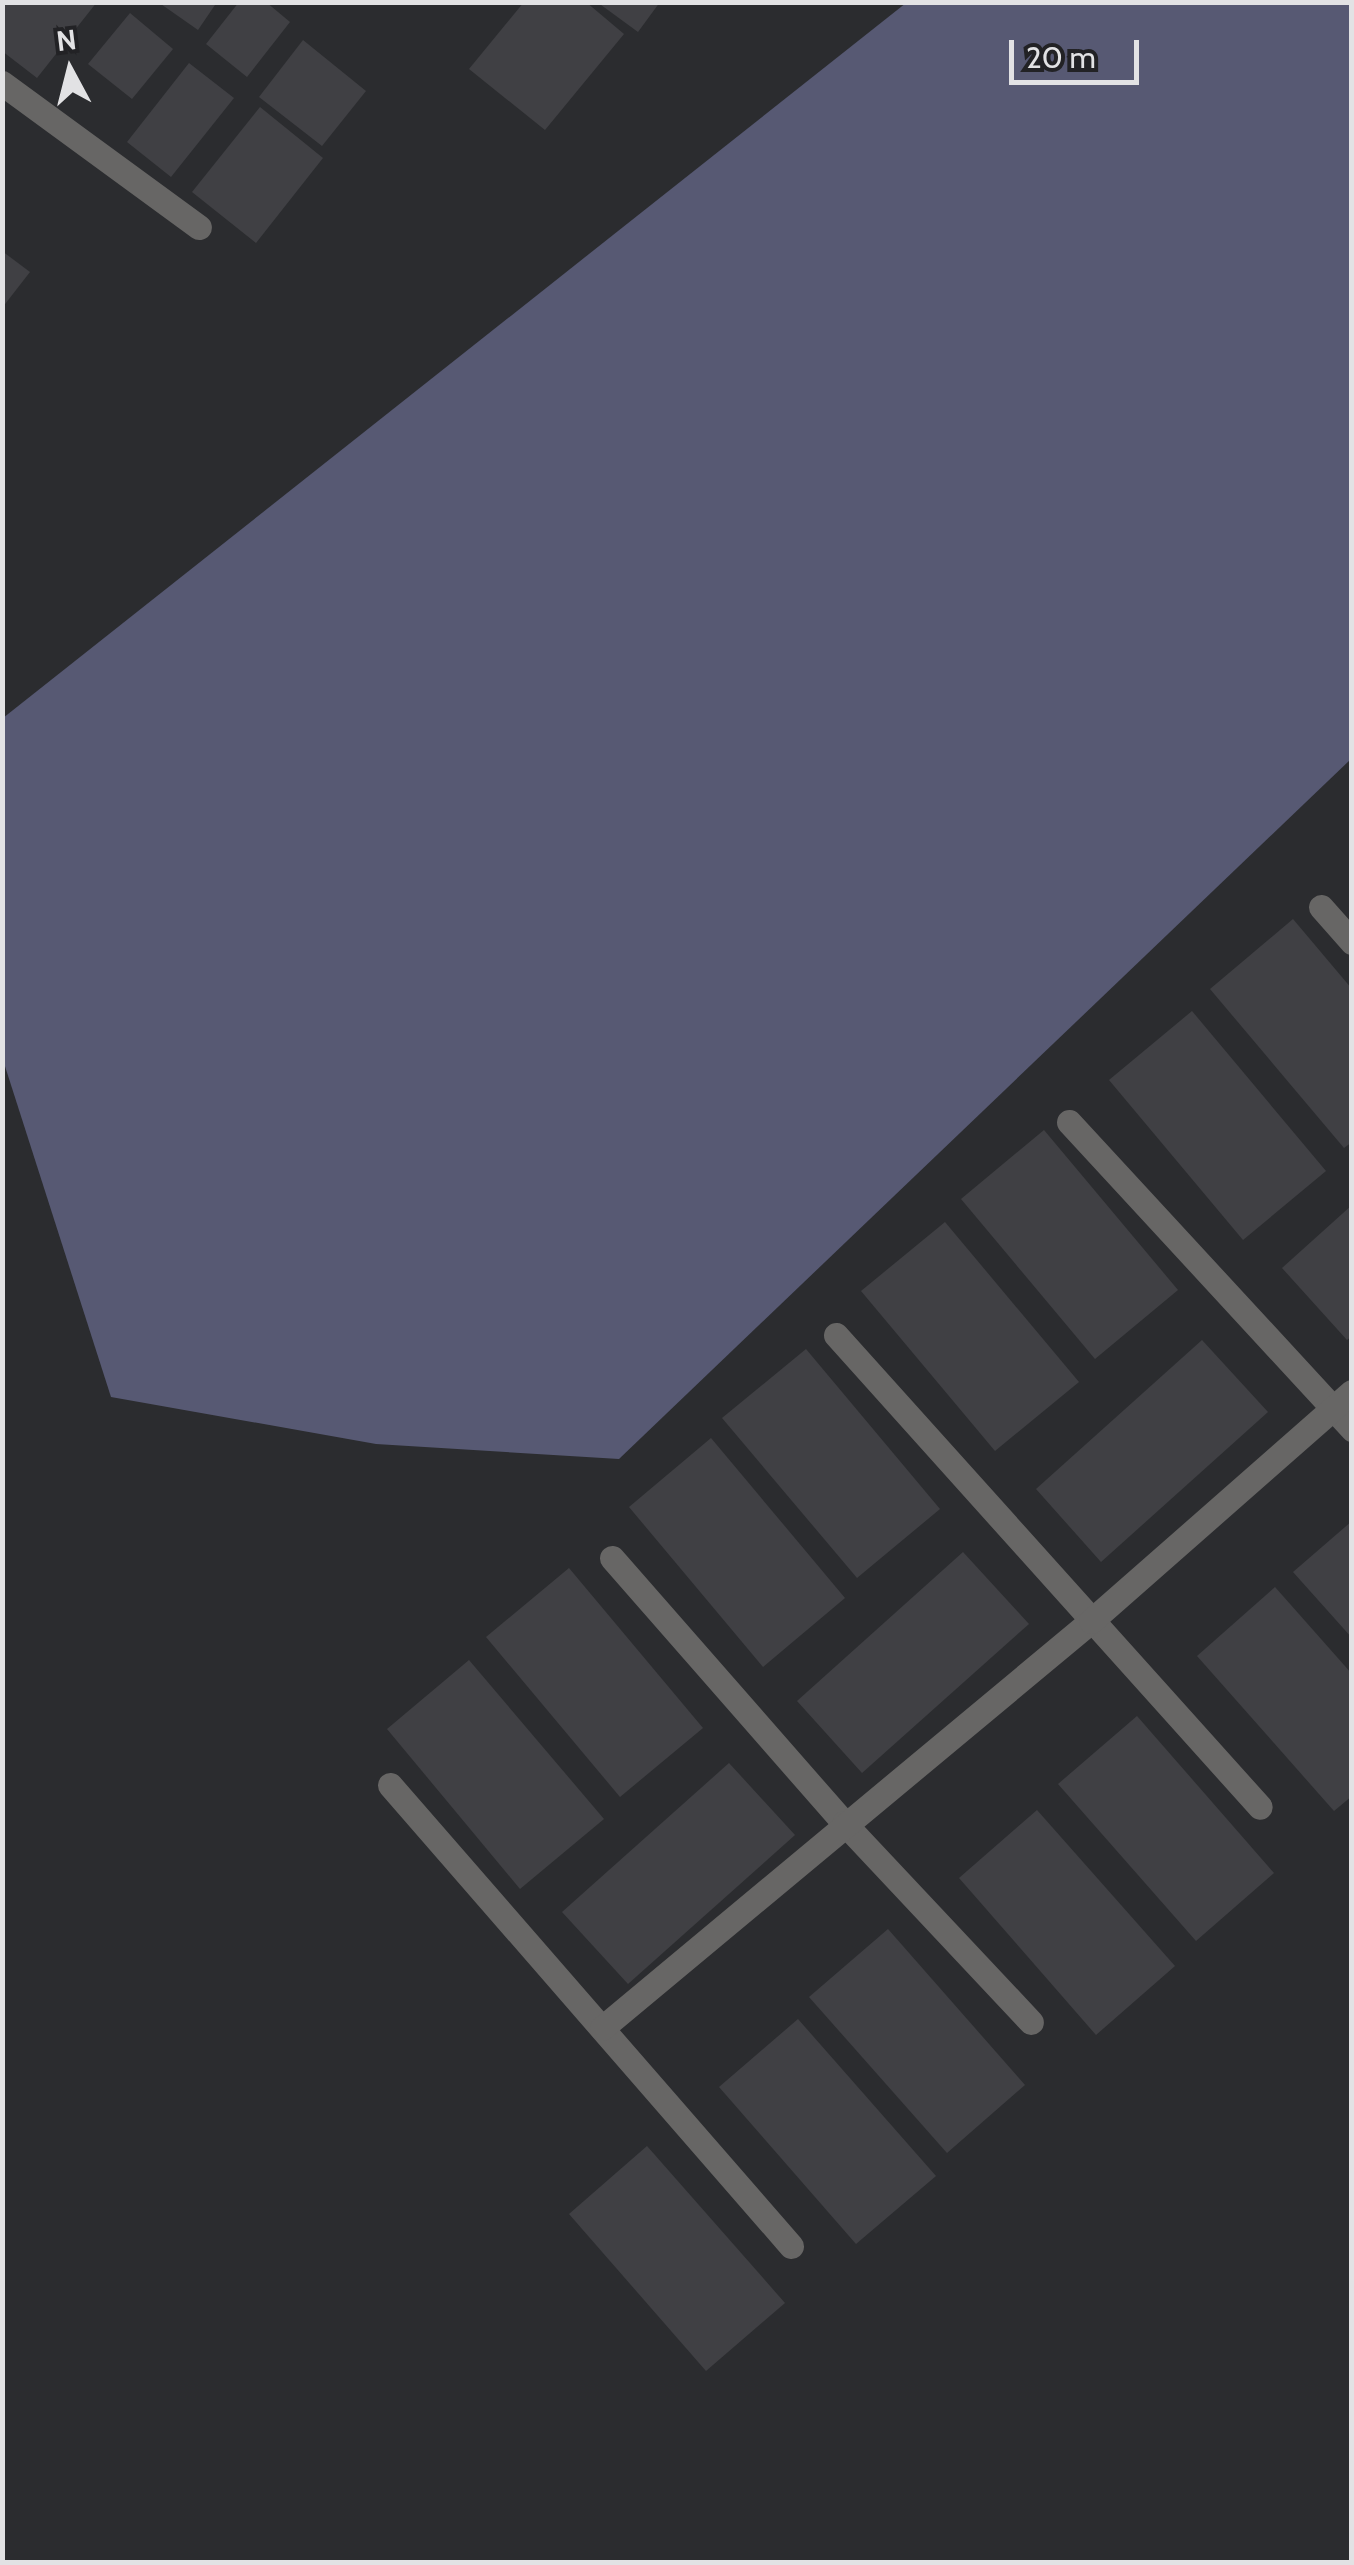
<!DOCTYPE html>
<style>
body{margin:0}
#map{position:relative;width:1354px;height:2565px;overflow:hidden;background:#2b2c2f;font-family:Cabin,sans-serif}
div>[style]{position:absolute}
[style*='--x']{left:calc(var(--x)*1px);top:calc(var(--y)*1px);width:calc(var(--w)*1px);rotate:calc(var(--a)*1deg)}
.water>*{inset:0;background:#575973}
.building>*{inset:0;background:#404044}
.street>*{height:25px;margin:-12.5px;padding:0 12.5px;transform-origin:12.5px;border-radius:12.5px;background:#676665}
span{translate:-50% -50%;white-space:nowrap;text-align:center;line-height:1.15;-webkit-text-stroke:10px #222225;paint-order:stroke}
.frame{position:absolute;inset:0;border:5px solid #e2e2e4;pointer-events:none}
.north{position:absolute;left:20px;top:20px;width:100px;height:100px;-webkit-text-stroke:8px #222225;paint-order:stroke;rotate:353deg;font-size:28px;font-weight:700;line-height:40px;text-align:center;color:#e2e2e4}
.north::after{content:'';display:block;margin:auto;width:35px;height:45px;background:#e2e2e4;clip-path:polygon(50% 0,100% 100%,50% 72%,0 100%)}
.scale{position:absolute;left:1009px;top:40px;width:130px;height:45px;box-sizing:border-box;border:5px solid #e2e2e4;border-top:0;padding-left:12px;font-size:30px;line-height:35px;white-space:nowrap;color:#e2e2e4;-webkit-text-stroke:8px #222225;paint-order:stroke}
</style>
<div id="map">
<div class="water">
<div style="clip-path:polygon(906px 3px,1351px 3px,1351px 759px,619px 1459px,376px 1444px,111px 1397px,3px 1060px,3px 718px)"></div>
</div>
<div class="building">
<div style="clip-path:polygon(2px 2px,97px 2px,37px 78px,2px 51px)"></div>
<div style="clip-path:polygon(158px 2px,217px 2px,198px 30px)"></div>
<div style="clip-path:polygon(239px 2px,266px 2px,290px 22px,247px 77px,206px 44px)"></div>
<div style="clip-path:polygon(524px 2px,586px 2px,624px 34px,545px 130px,469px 69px)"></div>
<div style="clip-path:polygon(597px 2px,660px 2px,638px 32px)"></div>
<div style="clip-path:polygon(130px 13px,173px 49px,132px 99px,88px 64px)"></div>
<div style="clip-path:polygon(303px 40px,366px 91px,322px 146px,259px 97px)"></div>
<div style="clip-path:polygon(189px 63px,234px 98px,171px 177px,127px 142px)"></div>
<div style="clip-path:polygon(260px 107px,323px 158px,256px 243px,192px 192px)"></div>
<div style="clip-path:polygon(2px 251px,30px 272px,2px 308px)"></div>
<div style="clip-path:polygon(1293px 919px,1352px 989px,1352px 1142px,1344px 1148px,1210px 989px)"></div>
<div style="clip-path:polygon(1192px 1011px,1326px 1171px,1243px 1240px,1109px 1080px)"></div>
<div style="clip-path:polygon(1044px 1130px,1178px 1290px,1095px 1359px,961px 1199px)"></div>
<div style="clip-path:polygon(1352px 1205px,1352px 1336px,1347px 1340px,1282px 1268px)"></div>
<div style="clip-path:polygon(945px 1222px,1079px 1382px,995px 1451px,861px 1291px)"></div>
<div style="clip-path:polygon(1202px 1340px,1268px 1412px,1101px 1562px,1036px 1489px)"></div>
<div style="clip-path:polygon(806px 1349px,940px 1509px,857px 1578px,722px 1418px)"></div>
<div style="clip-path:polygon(711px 1438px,845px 1598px,763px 1667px,629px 1507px)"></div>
<div style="clip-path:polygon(1352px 1521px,1352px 1638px,1293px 1572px)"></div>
<div style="clip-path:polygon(963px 1552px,1029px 1624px,862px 1773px,797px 1701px)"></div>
<div style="clip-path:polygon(569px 1568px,703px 1728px,620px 1797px,486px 1637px)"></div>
<div style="clip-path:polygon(1275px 1587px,1352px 1674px,1352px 1796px,1334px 1811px,1197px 1656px)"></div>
<div style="clip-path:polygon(469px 1660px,604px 1819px,520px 1889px,387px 1729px)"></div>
<div style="clip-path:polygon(1137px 1716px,1274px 1873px,1196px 1941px,1058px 1784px)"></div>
<div style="clip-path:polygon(729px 1763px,795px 1835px,628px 1984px,562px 1912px)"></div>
<div style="clip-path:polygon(1037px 1810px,1175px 1966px,1096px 2035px,959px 1878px)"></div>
<div style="clip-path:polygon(888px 1929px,1025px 2085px,947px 2153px,809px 1997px)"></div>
<div style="clip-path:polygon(798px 2019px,936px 2176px,856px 2244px,719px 2087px)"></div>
<div style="clip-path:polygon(647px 2146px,785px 2303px,706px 2371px,569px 2214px)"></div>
</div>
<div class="street">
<div style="--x:2;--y:83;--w:244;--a:36.2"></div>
<div style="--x:1321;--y:907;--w:47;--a:48.5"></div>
<div style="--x:1069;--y:1122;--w:418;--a:47.3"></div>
<div style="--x:836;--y:1335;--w:634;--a:48.07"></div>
<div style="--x:612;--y:1558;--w:352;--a:48.8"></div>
<div style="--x:844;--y:1823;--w:273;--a:46.8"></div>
<div style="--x:390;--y:1785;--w:611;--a:48.98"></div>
<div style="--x:602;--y:2028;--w:636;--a:-39.77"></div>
<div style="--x:1091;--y:1621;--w:347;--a:-41.3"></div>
</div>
<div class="frame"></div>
<div class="north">N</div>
<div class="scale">20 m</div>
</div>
